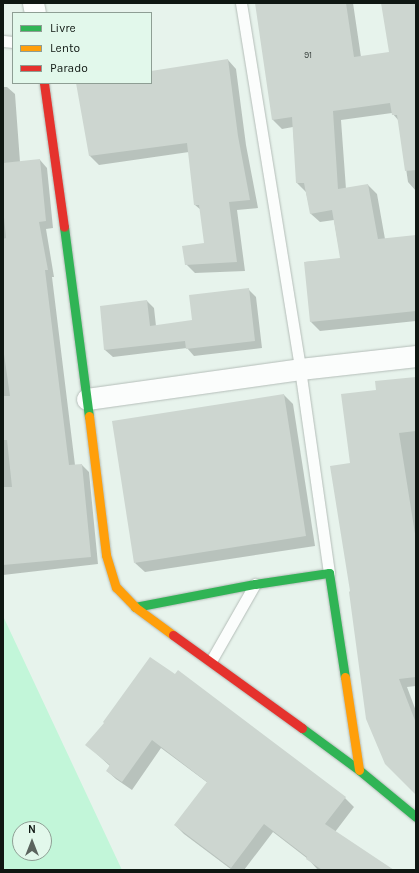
<!DOCTYPE html>
<style>
body{margin:0}
#map{position:relative;width:419px;height:873px;overflow:hidden;background:#e7f3ec;font-family:Karla,sans-serif}
div>[style]{position:absolute}
[style*='--x']{left:calc(var(--x)*1px);top:calc(var(--y)*1px);width:calc(var(--w)*1px);rotate:calc(var(--a)*1deg)}
.green>*{inset:0;background:#c2f6d9}
.shadow>*{inset:0;background:#0003}
.building>*{inset:0;background:#cdd6d0}
.roads{filter:drop-shadow(0 0 1px #b4bdb8) drop-shadow(0 0 1px #b4bdb8)}
.lane>*{height:11px;margin:-5.5px;padding:0 5.5px;transform-origin:5.5px;border-radius:5.5px;background:#fbfdfc}
.street>*{height:21px;margin:-10.5px;padding:0 10.5px;transform-origin:10.5px;border-radius:10.5px;background:#fbfdfc}
.fast>*{height:9px;margin:-4.5px;padding:0 4.5px;transform-origin:4.5px;border-radius:4.5px;background:#30b455}
.slow>*{height:9px;margin:-4.5px;padding:0 4.5px;transform-origin:4.5px;border-radius:4.5px;background:#ff9f0a}
.jam>*{height:9px;margin:-4.5px;padding:0 4.5px;transform-origin:4.5px;border-radius:4.5px;background:#e5322d}
span{translate:-50% -50%;white-space:nowrap;text-align:center;line-height:1.15;-webkit-text-stroke:3px #e2f8eb;paint-order:stroke}
.number-label{font-size:9px;color:#3e4742}
.number-label span{-webkit-text-stroke-width:0}
.frame{position:absolute;inset:0;border:4px solid #0f1712;pointer-events:none}
.legend{position:absolute;left:12px;top:12px;width:140px;height:72px;box-sizing:border-box;background:#e2f8eb;border:1px solid #8e9e94;margin:0;padding:5px 7px;list-style:none;font-size:12px;color:#0f1712}
.legend li{display:flex;align-items:center;gap:8px;height:20px}
.legend b{width:20px;border:1px solid #8e9e94}
.north{position:absolute;left:12px;top:821px;width:40px;height:40px;box-sizing:border-box;background:#e2f8eb;border:1px solid #8e9e94;border-radius:50%;rotate:0deg;font-size:11px;font-weight:700;line-height:16px;text-align:center;color:#0f1712}
.north::after{content:'';display:block;margin:auto;width:14px;height:18px;background:#5b645e;clip-path:polygon(50% 0,100% 100%,50% 72%,0 100%)}
</style>
<div id="map">
<div class="green">
<div style="clip-path:polygon(evenodd,3px 616px,122px 870px,3px 870px,3px 616px,20px 829px,44px 829px,44px 853px,20px 853px,20px 829px)"></div>
</div>
<div class="shadow">
<div style="clip-path:polygon(256px 3px,353px 3px,361px 57px,390px 53px,382px 3px,416px 3px,416px 191px,408px 182px,399px 121px,392px 113px,341px 120px,346px 189px,368px 185px,377px 194px,385px 239px,416px 236px,416px 321px,320px 331px,311px 322px,305px 262px,341px 259px,334px 220px,320px 222px,311px 214px,306px 192px,297px 183px,293px 127px,282px 129px,273px 120px)"></div>
<div style="clip-path:polygon(228px 60px,236px 69px,246px 145px,258px 208px,237px 210px,245px 271px,195px 273px,186px 264px,205px 244px,201px 210px,195px 205px,189px 152px,99px 165px,90px 156px,77px 83px,151px 83px,151px 72px)"></div>
<div style="clip-path:polygon(3px 87px,7px 87px,15px 94px,20px 162px,40px 160px,47px 168px,53px 228px,46px 229px,54px 277px,52px 277px,75px 465px,82px 465px,89px 472px,98px 564px,3px 575px)"></div>
<div style="clip-path:polygon(248px 289px,256px 297px,262px 348px,194px 356px,187px 348px,113px 357px,105px 350px,101px 307px,147px 301px,154px 308px,156px 326px,193px 321px)"></div>
<div style="clip-path:polygon(416px 378px,416px 686px,407px 687px,416px 711px,416px 794px,351px 592px,351px 464px,377px 391px)"></div>
<div style="clip-path:polygon(284px 395px,293px 404px,315px 546px,145px 572px,135px 563px)"></div>
<div style="clip-path:polygon(178px 672px,345px 798px,354px 807px,335px 832px,392px 870px,318px 870px,308px 859px,273px 832px,244px 870px,232px 870px,184px 834px,175px 825px,208px 783px,161px 748px,132px 790px,116px 779px,107px 771px,110px 766px,87px 745px)"></div>
</div>
<div class="building">
<div style="clip-path:polygon(255px 3px,346px 3px,354px 57px,389px 52px,381px 3px,416px 3px,416px 170px,405px 171px,397px 115px,392px 115px,390px 103px,333px 111px,338px 189px,368px 184px,378px 239px,416px 235px,416px 311px,310px 322px,304px 262px,340px 258px,332px 210px,310px 214px,304px 183px,296px 183px,292px 117px,272px 120px)"></div>
<div style="clip-path:polygon(228px 59px,238px 136px,250px 200px,229px 202px,237px 262px,185px 265px,182px 246px,204px 243px,199px 205px,194px 205px,187px 143px,89px 156px,76px 83px,151px 83px,151px 71px)"></div>
<div style="clip-path:polygon(40px 159px,46px 221px,39px 222px,48px 270px,45px 270px,69px 465px,82px 464px,91px 557px,3px 565px,3px 487px,12px 487px,7px 440px,3px 440px,3px 396px,10px 396px,3px 347px,3px 239px,6px 238px,3px 207px,3px 163px)"></div>
<div style="clip-path:polygon(249px 288px,255px 341px,186px 349px,185px 341px,104px 350px,100px 306px,147px 300px,150px 326px,192px 320px,189px 295px)"></div>
<div style="clip-path:polygon(416px 377px,416px 431px,399px 433px,416px 540px,416px 677px,399px 679px,416px 723px,416px 795px,385px 764px,366px 719px,349px 592px,350px 591px,330px 466px,350px 463px,341px 394px,376px 390px,375px 381px)"></div>
<div style="clip-path:polygon(284px 394px,306px 536px,134px 563px,112px 421px)"></div>
<div style="clip-path:polygon(150px 657px,175px 674px,178px 670px,346px 797px,325px 824px,394px 870px,322px 870px,306px 859px,307px 857px,264px 824px,231px 868px,174px 825px,207px 782px,152px 740px,122px 782px,106px 771px,110px 765px,85px 745px,104px 723px,103px 722px)"></div>
</div>
<div class="roads">
<div class="lane">
<div style="--x:241;--y:3;--w:371;--a:80.8"></div>
<div style="--x:300;--y:369;--w:206;--a:81.9"></div>
<div style="--x:3;--y:41;--w:10;--a:6"></div>
<div style="--x:211;--y:661;--w:89;--a:-60.3"></div>
</div>
<div class="street">
<div style="--x:33;--y:3;--w:10;--a:79"></div>
<div style="--x:87;--y:399;--w:215;--a:-8"></div>
<div style="--x:300;--y:369;--w:117;--a:-6.4"></div>
</div>
<div class="fast">
<div style="--x:64;--y:227;--w:191;--a:82.5"></div>
<div style="--x:135;--y:607;--w:122;--a:-10.9"></div>
<div style="--x:255;--y:584;--w:75;--a:-8.5"></div>
<div style="--x:329;--y:573;--w:105;--a:81.3"></div>
<div style="--x:302;--y:728;--w:71;--a:36.4"></div>
<div style="--x:359;--y:770;--w:74;--a:39.5"></div>
</div>
<div class="slow">
<div style="--x:89;--y:416;--w:140;--a:83"></div>
<div style="--x:106;--y:555;--w:34;--a:73"></div>
<div style="--x:116;--y:587;--w:28;--a:46"></div>
<div style="--x:135;--y:607;--w:47;--a:36.4"></div>
<div style="--x:345;--y:677;--w:94;--a:81.4"></div>
</div>
<div class="jam">
<div style="--x:44;--y:83;--w:145;--a:82.1"></div>
<div style="--x:173;--y:635;--w:159;--a:35.8"></div>
</div>
</div>
<div class="number-label">
<span style="left:308px;top:55px">91</span>
</div>
<div class="frame"></div>
<ul class="legend">
<li><b style="height:5px;background:#30b455"></b>Livre</li>
<li><b style="height:5px;background:#ff9f0a"></b>Lento</li>
<li><b style="height:5px;background:#e5322d"></b>Parado</li>
</ul>
<div class="north">N</div>
</div>
